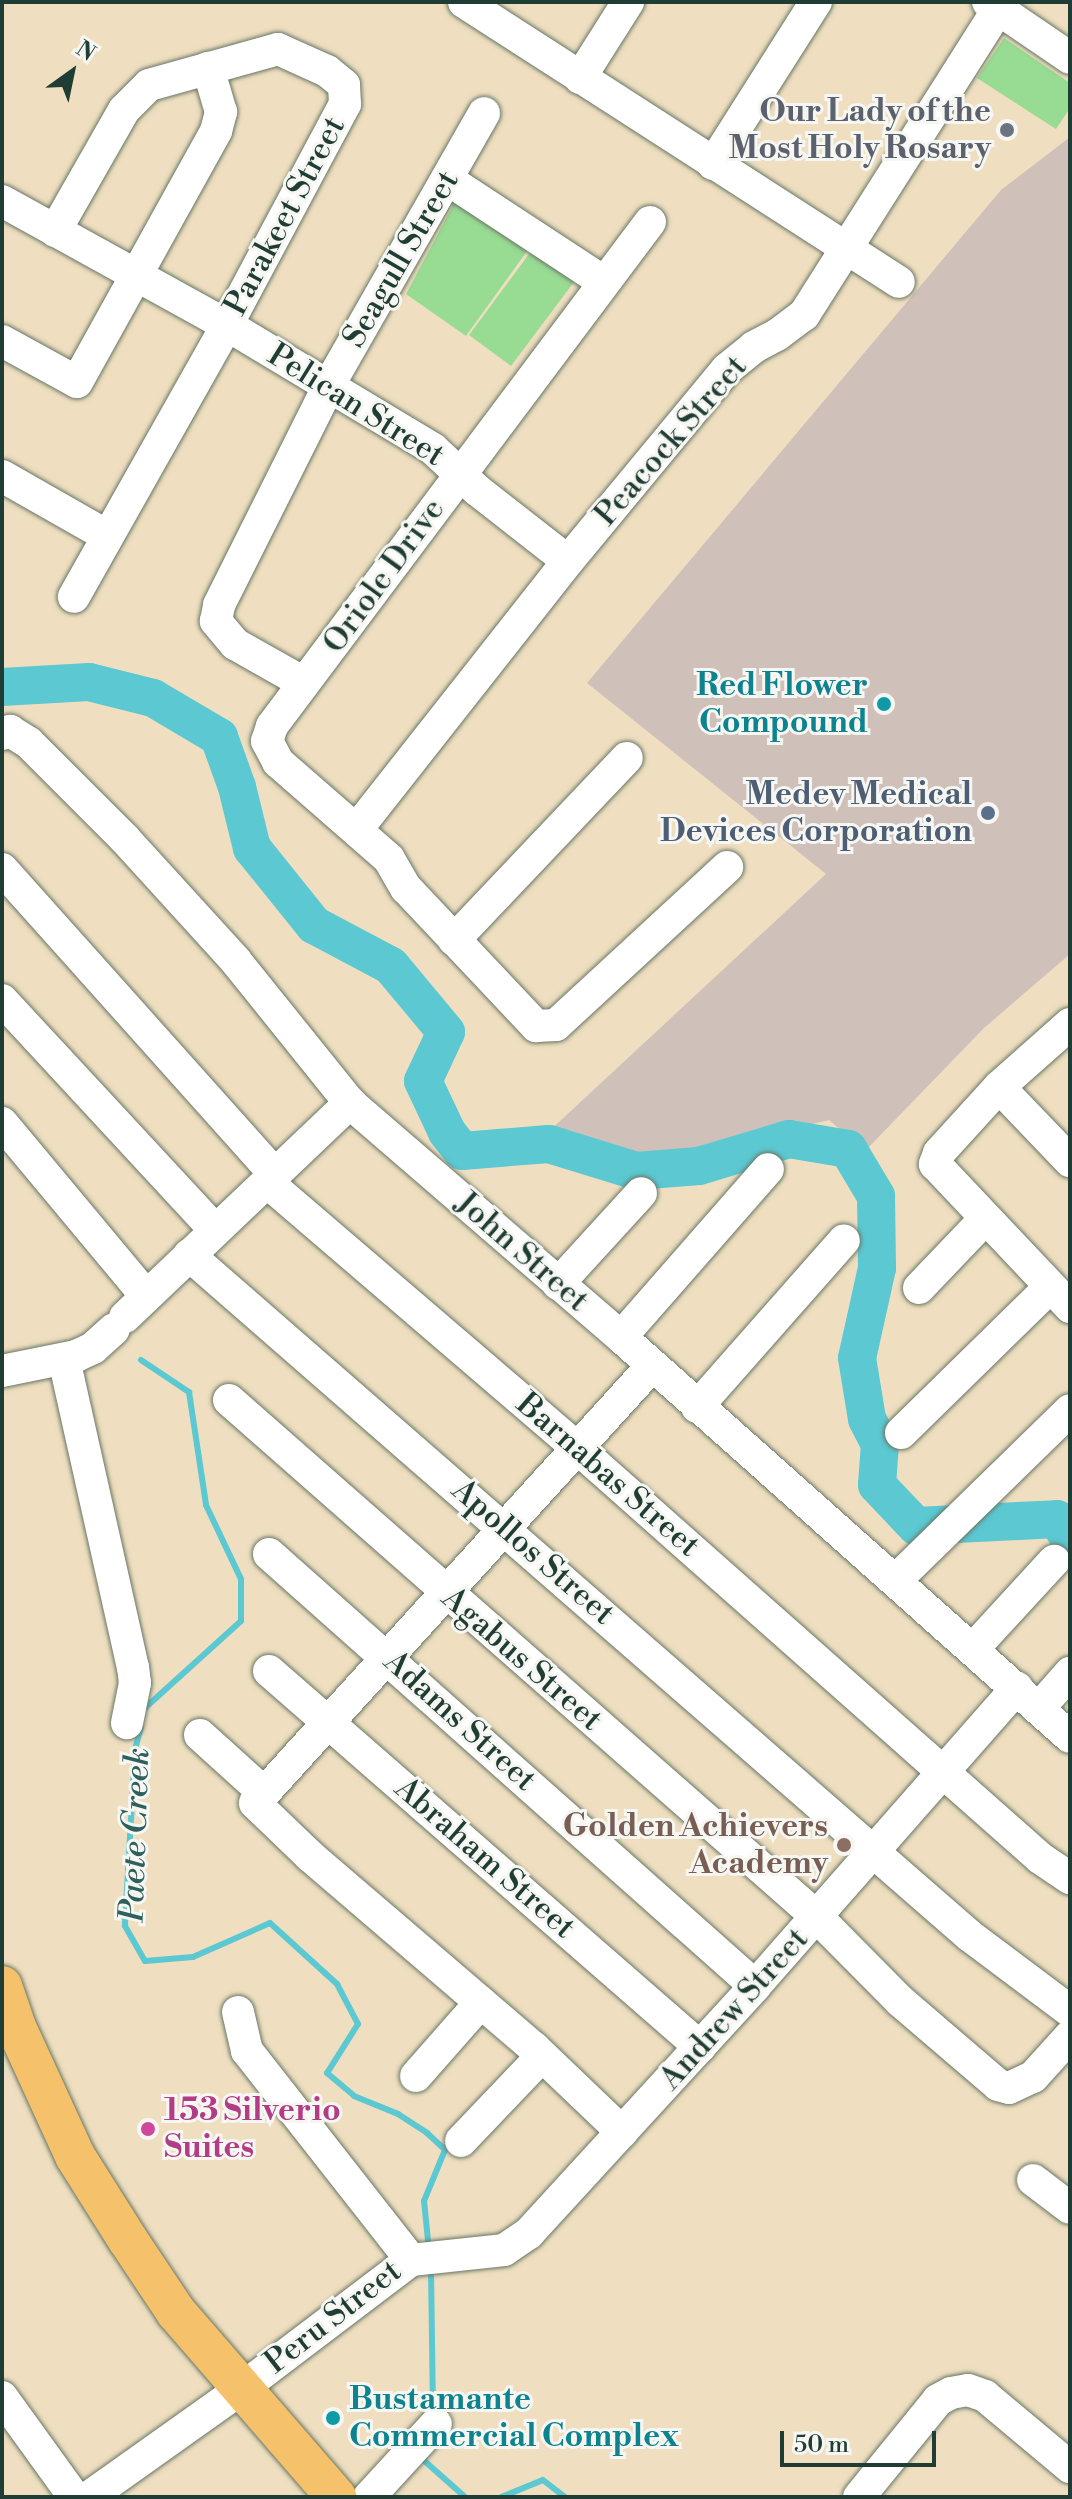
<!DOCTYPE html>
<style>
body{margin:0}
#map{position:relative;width:1072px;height:2499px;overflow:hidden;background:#efdfc0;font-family:"Libre Bodoni",serif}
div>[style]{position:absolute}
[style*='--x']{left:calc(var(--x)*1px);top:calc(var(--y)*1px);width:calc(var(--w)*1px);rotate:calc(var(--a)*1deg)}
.industrial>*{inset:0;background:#cfc0ba}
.green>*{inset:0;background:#98db93}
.stream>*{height:6px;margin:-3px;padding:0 3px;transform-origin:3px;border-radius:3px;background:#5bc8d2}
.river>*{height:38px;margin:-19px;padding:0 19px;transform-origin:19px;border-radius:19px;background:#5bc8d2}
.roads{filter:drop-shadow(0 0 2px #687665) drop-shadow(0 0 2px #687665)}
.minor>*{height:32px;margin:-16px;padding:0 16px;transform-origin:16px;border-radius:16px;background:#fff}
.major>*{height:40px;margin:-20px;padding:0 20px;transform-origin:20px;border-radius:20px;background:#f5c16b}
.dots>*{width:22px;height:22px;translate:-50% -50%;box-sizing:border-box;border:4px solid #f6f6f2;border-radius:50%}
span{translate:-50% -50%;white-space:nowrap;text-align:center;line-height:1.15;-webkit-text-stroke:6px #f6f6f2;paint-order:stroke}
.worship-label{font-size:32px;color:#5b616d;font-weight:700}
.right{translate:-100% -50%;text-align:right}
.street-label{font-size:32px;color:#1f3d34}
.culture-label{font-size:32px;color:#0d838f;font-weight:700}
.left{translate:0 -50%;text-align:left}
.service-label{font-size:32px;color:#4e5e75;font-weight:700}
.education-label{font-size:32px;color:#785e54;font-weight:700}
.hotel-label{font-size:32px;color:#b23c85;font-weight:700}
.water-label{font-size:34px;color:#2e605c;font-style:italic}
.frame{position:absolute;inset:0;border:4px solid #1f3d34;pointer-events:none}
.north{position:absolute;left:32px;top:32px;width:80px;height:80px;-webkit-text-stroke:6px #f6f6f2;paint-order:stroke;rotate:33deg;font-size:22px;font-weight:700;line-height:32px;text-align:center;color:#1f3d34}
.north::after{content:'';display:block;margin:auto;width:28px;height:36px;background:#1f3d34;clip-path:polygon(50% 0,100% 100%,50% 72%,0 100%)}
.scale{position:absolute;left:780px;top:2431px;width:156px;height:36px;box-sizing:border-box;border:4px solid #1f3d34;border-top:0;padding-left:10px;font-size:24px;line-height:28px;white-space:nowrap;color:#1f3d34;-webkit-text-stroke:6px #f6f6f2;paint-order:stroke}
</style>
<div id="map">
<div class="industrial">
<div style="clip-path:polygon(1070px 137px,1070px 954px,984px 1028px,865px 1151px,829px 1120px,639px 1165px,545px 1135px,826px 874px,587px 683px,1001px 190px)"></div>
</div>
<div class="green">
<div style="clip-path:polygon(1004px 38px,1070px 83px,1070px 108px,1056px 129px,977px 78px)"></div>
<div style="clip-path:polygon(457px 198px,530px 247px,466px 336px,406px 294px)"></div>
<div style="clip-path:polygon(532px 250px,574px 282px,511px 366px,469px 335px)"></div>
</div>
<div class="stream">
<div style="--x:141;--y:1360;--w:58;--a:33.7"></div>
<div style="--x:189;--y:1392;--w:114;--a:81.4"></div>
<div style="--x:206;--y:1505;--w:82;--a:64.7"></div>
<div style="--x:241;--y:1579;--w:42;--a:90"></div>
<div style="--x:241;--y:1621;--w:130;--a:137.8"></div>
<div style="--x:141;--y:1727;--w:24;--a:105"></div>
<div style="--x:135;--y:1750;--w:176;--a:93.3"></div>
<div style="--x:125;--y:1926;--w:40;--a:60.3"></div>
<div style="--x:145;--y:1961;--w:48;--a:-4.8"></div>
<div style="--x:193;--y:1957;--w:84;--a:-23.8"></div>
<div style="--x:270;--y:1923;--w:91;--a:42.3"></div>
<div style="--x:337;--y:1984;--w:45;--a:62.3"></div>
<div style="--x:358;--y:2024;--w:58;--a:122.3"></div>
<div style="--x:327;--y:2073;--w:35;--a:40"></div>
<div style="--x:354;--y:2096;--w:48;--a:22.2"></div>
<div style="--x:398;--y:2114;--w:35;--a:33"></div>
<div style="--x:427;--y:2133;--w:25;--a:43"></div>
<div style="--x:445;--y:2150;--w:55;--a:112.4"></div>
<div style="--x:424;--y:2201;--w:49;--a:84.2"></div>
<div style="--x:431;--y:2269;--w:144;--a:89.2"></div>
<div style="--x:420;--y:2457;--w:60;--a:41.6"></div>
<div style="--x:501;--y:2497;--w:45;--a:-22"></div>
<div style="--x:543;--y:2480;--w:28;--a:38"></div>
</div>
<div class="river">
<div style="--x:2;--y:687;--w:87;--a:-3.3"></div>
<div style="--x:89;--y:682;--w:66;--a:14"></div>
<div style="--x:153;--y:698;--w:77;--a:30.6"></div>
<div style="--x:219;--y:737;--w:53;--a:70.2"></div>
<div style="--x:237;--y:787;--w:63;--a:76.2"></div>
<div style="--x:252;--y:848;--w:99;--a:51.2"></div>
<div style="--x:314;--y:925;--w:87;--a:28"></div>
<div style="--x:391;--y:966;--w:86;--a:50.2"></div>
<div style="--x:446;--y:1032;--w:54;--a:115.1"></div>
<div style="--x:423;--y:1081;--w:56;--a:64.8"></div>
<div style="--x:447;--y:1132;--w:24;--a:52"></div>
<div style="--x:462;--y:1151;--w:87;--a:-4.6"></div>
<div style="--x:549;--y:1144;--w:91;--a:17.2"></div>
<div style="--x:636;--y:1171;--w:63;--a:-4.5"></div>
<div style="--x:699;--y:1166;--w:94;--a:-16.7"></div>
<div style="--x:789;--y:1139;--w:60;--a:9.6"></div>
<div style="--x:848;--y:1149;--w:55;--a:59.2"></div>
<div style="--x:876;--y:1196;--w:72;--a:89.2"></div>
<div style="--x:877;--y:1268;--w:92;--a:102.5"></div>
<div style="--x:857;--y:1358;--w:62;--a:80.7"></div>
<div style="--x:867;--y:1419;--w:28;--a:63"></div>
<div style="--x:880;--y:1444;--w:41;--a:94.2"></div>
<div style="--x:877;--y:1485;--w:57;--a:46.4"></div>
<div style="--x:916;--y:1526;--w:141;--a:-2.8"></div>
<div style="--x:1057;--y:1519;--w:25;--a:58"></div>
</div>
<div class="roads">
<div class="minor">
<div style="--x:464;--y:2;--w:517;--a:32.77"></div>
<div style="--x:988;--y:2;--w:99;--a:34.3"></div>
<div style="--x:580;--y:78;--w:90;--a:-57.7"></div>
<div style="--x:713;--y:164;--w:192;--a:-57.6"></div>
<div style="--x:447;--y:179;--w:188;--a:33.3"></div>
<div style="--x:2;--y:201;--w:257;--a:28.9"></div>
<div style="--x:227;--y:325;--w:240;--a:31"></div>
<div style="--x:433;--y:449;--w:60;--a:43"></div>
<div style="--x:477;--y:490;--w:115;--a:38"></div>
<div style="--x:650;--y:222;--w:630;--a:126.87"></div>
<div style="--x:272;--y:726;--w:16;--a:108"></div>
<div style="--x:267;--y:741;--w:24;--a:62"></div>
<div style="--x:278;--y:762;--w:147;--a:41.1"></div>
<div style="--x:389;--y:859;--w:34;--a:60"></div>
<div style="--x:406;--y:888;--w:190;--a:46.7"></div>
<div style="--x:536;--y:1026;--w:20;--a:-3"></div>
<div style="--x:556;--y:1025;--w:233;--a:-42.7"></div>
<div style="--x:55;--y:231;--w:139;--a:-60.3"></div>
<div style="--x:124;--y:110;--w:35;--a:-45"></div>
<div style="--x:149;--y:85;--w:134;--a:-15.6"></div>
<div style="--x:278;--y:49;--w:54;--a:24.2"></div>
<div style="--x:327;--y:71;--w:22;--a:39"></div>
<div style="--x:344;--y:85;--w:19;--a:87"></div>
<div style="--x:345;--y:104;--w:251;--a:118.1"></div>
<div style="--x:227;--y:325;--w:312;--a:119.4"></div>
<div style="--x:2;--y:341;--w:85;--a:28.7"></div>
<div style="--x:77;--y:382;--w:287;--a:-61"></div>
<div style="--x:216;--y:131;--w:20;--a:-75"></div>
<div style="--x:221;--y:112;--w:46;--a:-106.5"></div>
<div style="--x:2;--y:476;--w:121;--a:29.7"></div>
<div style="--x:304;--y:683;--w:79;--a:-150.5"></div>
<div style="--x:235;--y:644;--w:30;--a:-130"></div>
<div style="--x:216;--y:621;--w:16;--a:-79"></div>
<div style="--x:219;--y:605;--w:246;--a:-63.4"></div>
<div style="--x:329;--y:385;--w:313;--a:-60.3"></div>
<div style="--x:2;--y:734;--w:9;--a:-21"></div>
<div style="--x:10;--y:731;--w:22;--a:32"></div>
<div style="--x:29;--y:743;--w:136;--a:45"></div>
<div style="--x:125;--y:839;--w:164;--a:47.7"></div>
<div style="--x:235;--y:960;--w:184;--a:51.2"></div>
<div style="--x:350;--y:1103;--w:358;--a:40.8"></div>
<div style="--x:621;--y:1337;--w:601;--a:41.7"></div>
<div style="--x:357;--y:829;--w:341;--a:-51.8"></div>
<div style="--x:568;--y:561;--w:249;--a:-50.4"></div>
<div style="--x:727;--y:369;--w:35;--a:-39"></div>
<div style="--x:754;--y:347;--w:26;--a:-28"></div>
<div style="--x:777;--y:335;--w:34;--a:-37"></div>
<div style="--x:804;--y:315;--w:362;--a:-57.6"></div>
<div style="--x:2;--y:869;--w:409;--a:48.2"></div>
<div style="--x:454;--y:940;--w:251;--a:-46.5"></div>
<div style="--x:2;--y:1000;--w:313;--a:47.2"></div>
<div style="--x:1070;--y:1024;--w:95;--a:138.4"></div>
<div style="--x:999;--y:1087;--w:89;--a:132.3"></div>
<div style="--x:939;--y:1153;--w:12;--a:110"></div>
<div style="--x:935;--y:1164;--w:197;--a:46.6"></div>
<div style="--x:999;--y:1087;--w:103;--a:46.2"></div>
<div style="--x:2;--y:1123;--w:225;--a:50.2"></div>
<div style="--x:267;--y:1182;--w:407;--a:40.6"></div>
<div style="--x:576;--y:1447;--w:620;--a:41.53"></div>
<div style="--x:1040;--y:1858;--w:36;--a:34"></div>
<div style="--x:189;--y:1255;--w:1036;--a:41.09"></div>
<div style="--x:970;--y:1936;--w:125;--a:36.9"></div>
<div style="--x:558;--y:1284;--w:123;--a:-47.6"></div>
<div style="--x:919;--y:1288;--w:95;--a:-46.3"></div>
<div style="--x:125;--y:1317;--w:311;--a:-43.6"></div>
<div style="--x:621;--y:1337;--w:223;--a:-48.8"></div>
<div style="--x:64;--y:1359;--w:316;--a:77.4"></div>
<div style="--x:133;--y:1667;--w:16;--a:83"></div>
<div style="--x:135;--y:1683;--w:41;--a:101.3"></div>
<div style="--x:2;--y:1371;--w:76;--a:-11.5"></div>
<div style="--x:76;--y:1356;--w:19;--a:-25"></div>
<div style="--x:93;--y:1348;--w:28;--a:-42"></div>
<div style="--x:229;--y:1400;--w:783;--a:41.32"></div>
<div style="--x:817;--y:1917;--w:117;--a:45.3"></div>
<div style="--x:899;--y:2000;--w:130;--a:40.6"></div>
<div style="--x:998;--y:2085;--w:11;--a:15"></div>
<div style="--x:1009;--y:2088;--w:26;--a:-25"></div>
<div style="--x:1033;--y:2077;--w:55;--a:-47.9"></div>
<div style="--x:697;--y:1407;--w:222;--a:-48.6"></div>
<div style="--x:901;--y:1433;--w:209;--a:-44.4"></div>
<div style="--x:269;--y:1554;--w:650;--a:41.63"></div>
<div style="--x:896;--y:1580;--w:243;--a:-44.3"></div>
<div style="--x:973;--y:1649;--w:120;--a:-47.4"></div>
<div style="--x:269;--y:1671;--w:572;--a:41.1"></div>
<div style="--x:1039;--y:1708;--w:47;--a:-48.5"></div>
<div style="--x:200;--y:1735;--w:84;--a:42.1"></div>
<div style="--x:416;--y:2076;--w:98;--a:-48.7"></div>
<div style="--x:622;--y:2132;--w:122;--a:-136.3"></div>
<div style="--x:534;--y:2048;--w:295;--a:-139.4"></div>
<div style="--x:310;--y:1856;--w:76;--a:-136.1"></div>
<div style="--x:255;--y:1803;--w:590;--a:-47.75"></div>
<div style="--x:461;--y:2141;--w:117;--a:-46.4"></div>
<div style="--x:1033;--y:2180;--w:46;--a:37.1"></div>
<div style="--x:411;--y:2260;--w:94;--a:-6.1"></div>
<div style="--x:504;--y:2250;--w:30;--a:-34"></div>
<div style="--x:529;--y:2233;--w:335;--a:-47.5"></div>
<div style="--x:755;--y:1986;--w:397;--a:-48.7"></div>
<div style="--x:2;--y:2397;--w:123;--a:54.2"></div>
<div style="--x:89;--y:2497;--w:186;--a:-35.4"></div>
<div style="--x:241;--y:2389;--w:213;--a:-37.2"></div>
<div style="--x:411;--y:2260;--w:266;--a:-128.1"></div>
<div style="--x:247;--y:2051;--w:40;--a:-103"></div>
<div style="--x:369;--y:2497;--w:99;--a:-47.5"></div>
<div style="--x:859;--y:2497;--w:125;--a:-50.8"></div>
<div style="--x:938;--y:2400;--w:15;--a:-28"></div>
<div style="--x:951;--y:2393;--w:17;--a:-10"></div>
<div style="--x:968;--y:2390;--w:18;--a:19"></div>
<div style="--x:985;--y:2396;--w:111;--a:39.9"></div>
</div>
<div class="major">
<div style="--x:2;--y:1986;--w:43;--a:71.1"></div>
<div style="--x:16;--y:2027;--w:142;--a:65.4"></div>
<div style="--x:75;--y:2156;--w:99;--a:57.8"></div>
<div style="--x:128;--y:2240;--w:87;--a:56.3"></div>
<div style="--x:176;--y:2312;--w:245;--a:49.1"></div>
</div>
</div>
<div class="dots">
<div style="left:1007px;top:130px;background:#6b7280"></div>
<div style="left:884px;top:704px;background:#0f9aa8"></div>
<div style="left:988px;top:813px;background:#5c6f8a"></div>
<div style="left:844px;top:1845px;background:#8d6e63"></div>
<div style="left:148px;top:2129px;background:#d1479c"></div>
<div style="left:333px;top:2418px;background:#0f9aa8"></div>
</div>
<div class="worship-label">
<span class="right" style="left:991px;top:130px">Our Lady of the<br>Most Holy Rosary</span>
</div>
<div class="street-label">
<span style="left:285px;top:216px;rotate:-62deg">Parakeet Street</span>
<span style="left:401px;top:259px;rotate:-60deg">Seagull Street</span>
<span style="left:356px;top:405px;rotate:32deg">Pelican Street</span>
<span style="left:671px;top:441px;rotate:-49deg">Peacock Street</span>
<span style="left:384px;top:576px;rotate:-54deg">Oriole Drive</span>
<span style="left:522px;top:1252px;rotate:41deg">John Street</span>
<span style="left:608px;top:1475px;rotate:41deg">Barnabas Street</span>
<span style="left:533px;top:1552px;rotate:41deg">Apollos Street</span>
<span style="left:522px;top:1659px;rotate:41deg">Agabus Street</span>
<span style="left:460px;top:1721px;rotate:42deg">Adams Street</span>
<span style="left:485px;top:1858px;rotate:41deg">Abraham Street</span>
<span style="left:734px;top:2009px;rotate:-48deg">Andrew Street</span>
<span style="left:333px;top:2317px;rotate:-38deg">Peru Street</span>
</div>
<div class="culture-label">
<span class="right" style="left:868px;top:704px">Red Flower<br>Compound</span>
<span class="left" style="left:349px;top:2418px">Bustamante<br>Commercial Complex</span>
</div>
<div class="service-label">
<span class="right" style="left:972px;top:813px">Medev Medical<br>Devices Corporation</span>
</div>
<div class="education-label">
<span class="right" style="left:828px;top:1845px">Golden Achievers<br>Academy</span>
</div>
<div class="hotel-label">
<span class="left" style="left:164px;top:2129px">153 Silverio<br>Suites</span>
</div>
<div class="water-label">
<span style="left:136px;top:1835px;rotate:-88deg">Paete Creek</span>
</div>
<div class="frame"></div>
<div class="north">N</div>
<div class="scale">50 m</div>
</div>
